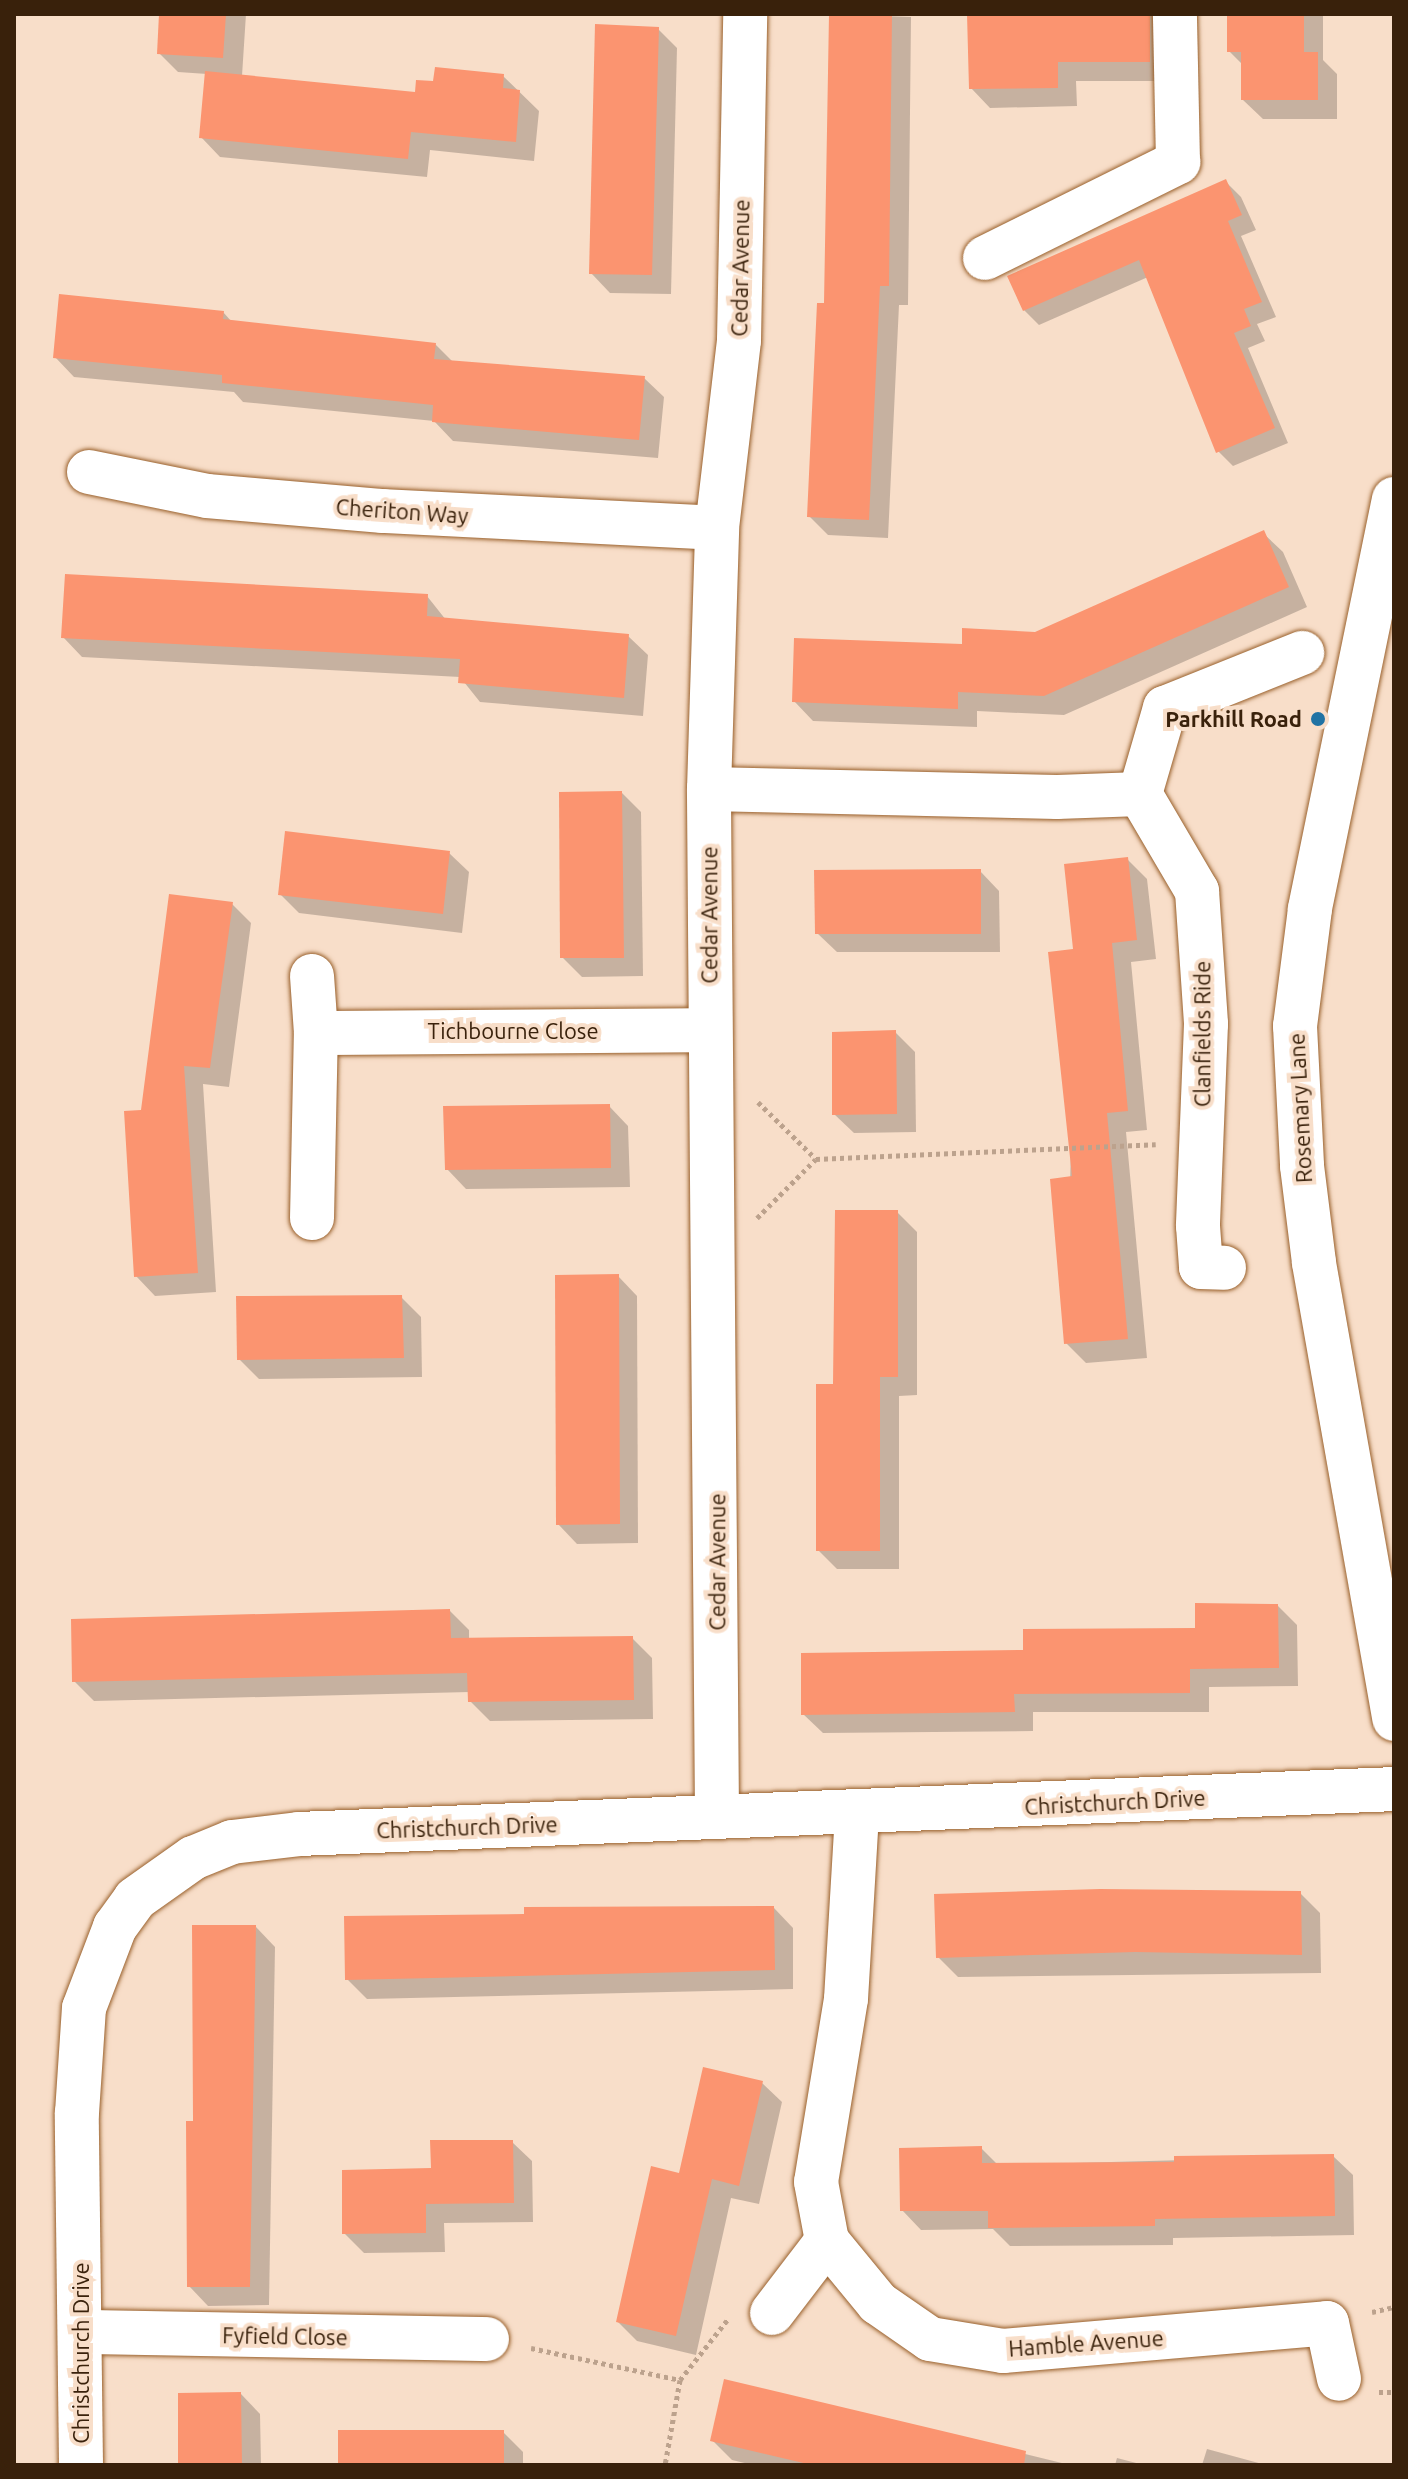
<!DOCTYPE html>
<style>
body{margin:0}
#map{position:relative;width:1408px;height:2479px;overflow:hidden;background:#f8dec9;font-family:Ubuntu,sans-serif}
div>[style]{position:absolute}
[style*='--x']{left:calc(var(--x)*1px);top:calc(var(--y)*1px);width:calc(var(--w)*1px);rotate:calc(var(--a)*1deg)}
.shadow>*{inset:0;background:#0003}
.building>*{inset:0;background:#fb9470}
.path>*{height:5px;margin-top:-2.5px;transform-origin:0;background:repeating-linear-gradient(90deg,#bca28d 0 4px,transparent 0 8px)}
.roads{filter:drop-shadow(0 0 2px #99602b) drop-shadow(0 0 2px #99602b)}
.minor>*{height:44px;margin:-22px;padding:0 22px;transform-origin:22px;border-radius:22px;background:#fff}
.dots>*{width:22px;height:22px;translate:-50% -50%;box-sizing:border-box;border:4px solid #f8dec9;border-radius:50%}
span{translate:-50% -50%;white-space:nowrap;text-align:center;line-height:1.15;-webkit-text-stroke:8px #f8dec9;paint-order:stroke}
.street-label{font-size:22px;color:#39210b}
.poi-label{font-size:22px;color:#39210b;font-weight:700}
.right{translate:-100% -50%;text-align:right}
.frame{position:absolute;inset:0;border:16px solid #39210b;pointer-events:none}
</style>
<div id="map">
<div class="shadow">
<div style="clip-path:polygon(161px 14px,246px 14px,242px 76px,416px 94px,435px 83px,503px 76px,539px 111px,534px 161px,430px 150px,427px 177px,220px 157px,201px 137px,207px 74px,178px 72px,159px 53px)"></div>
<div style="clip-path:polygon(830px 14px,911px 17px,908px 305px,899px 305px,888px 538px,828px 535px,809px 516px,826px 305px)"></div>
<div style="clip-path:polygon(969px 14px,1169px 14px,1169px 81px,1076px 81px,1077px 106px,990px 108px,971px 88px)"></div>
<div style="clip-path:polygon(1229px 14px,1323px 14px,1323px 60px,1337px 74px,1337px 119px,1263px 119px,1243px 100px,1243px 65px,1229px 51px)"></div>
<div style="clip-path:polygon(658px 29px,677px 48px,671px 294px,610px 293px,591px 273px)"></div>
<div style="clip-path:polygon(1226px 182px,1241px 197px,1256px 230px,1241px 236px,1276px 317px,1257px 324px,1265px 341px,1248px 348px,1288px 443px,1233px 466px,1218px 451px,1148px 277px,1039px 325px,1024px 310px)"></div>
<div style="clip-path:polygon(223px 312px,232px 322px,435px 344px,454px 363px,644px 378px,664px 397px,658px 458px,453px 441px,434px 421px,243px 402px,234px 392px,74px 377px,55px 357px)"></div>
<div style="clip-path:polygon(1263px 533px,1283px 552px,1307px 607px,1064px 715px,977px 711px,977px 727px,813px 721px,794px 701px,964px 646px,1035px 634px)"></div>
<div style="clip-path:polygon(427px 596px,446px 620px,628px 636px,648px 655px,643px 716px,480px 702px,460px 677px,82px 657px,63px 637px)"></div>
<div style="clip-path:polygon(622px 793px,641px 812px,643px 976px,582px 977px,562px 957px)"></div>
<div style="clip-path:polygon(449px 853px,469px 872px,462px 933px,299px 913px,280px 894px)"></div>
<div style="clip-path:polygon(1127px 859px,1147px 879px,1156px 959px,1131px 962px,1147px 1130px,1126px 1132px,1147px 1358px,1086px 1363px,1066px 1343px,1076px 951px)"></div>
<div style="clip-path:polygon(980px 871px,999px 891px,1000px 952px,837px 952px,817px 933px)"></div>
<div style="clip-path:polygon(232px 904px,251px 923px,229px 1087px,203px 1084px,216px 1292px,155px 1296px,136px 1276px,143px 1112px)"></div>
<div style="clip-path:polygon(895px 1032px,915px 1052px,916px 1132px,854px 1133px,834px 1114px)"></div>
<div style="clip-path:polygon(609px 1106px,628px 1126px,630px 1187px,466px 1189px,447px 1169px)"></div>
<div style="clip-path:polygon(897px 1212px,917px 1232px,917px 1395px,899px 1396px,899px 1569px,837px 1569px,818px 1550px)"></div>
<div style="clip-path:polygon(618px 1276px,637px 1296px,638px 1543px,577px 1544px,558px 1524px)"></div>
<div style="clip-path:polygon(401px 1297px,421px 1317px,422px 1377px,259px 1379px,239px 1359px)"></div>
<div style="clip-path:polygon(1278px 1606px,1297px 1625px,1298px 1686px,1209px 1687px,1209px 1712px,1033px 1712px,1033px 1731px,823px 1733px,803px 1714px,1197px 1630px)"></div>
<div style="clip-path:polygon(450px 1611px,469px 1630px,469px 1640px,632px 1638px,652px 1658px,653px 1719px,490px 1721px,470px 1701px,470px 1692px,94px 1701px,74px 1681px)"></div>
<div style="clip-path:polygon(1300px 1893px,1320px 1913px,1321px 1973px,958px 1977px,938px 1957px)"></div>
<div style="clip-path:polygon(774px 1908px,793px 1928px,793px 1989px,367px 1999px,347px 1979px,526px 1916px)"></div>
<div style="clip-path:polygon(256px 1927px,275px 1947px,269px 2305px,208px 2306px,189px 2286px)"></div>
<div style="clip-path:polygon(762px 2083px,782px 2102px,759px 2204px,731px 2198px,696px 2355px,637px 2341px,618px 2322px,680px 2175px)"></div>
<div style="clip-path:polygon(512px 2142px,532px 2161px,533px 2222px,444px 2223px,445px 2252px,364px 2253px,344px 2233px,433px 2170px)"></div>
<div style="clip-path:polygon(981px 2148px,998px 2165px,1333px 2156px,1353px 2175px,1354px 2235px,1173px 2238px,1173px 2245px,1010px 2246px,993px 2229px,921px 2230px,902px 2210px)"></div>
<div style="clip-path:polygon(726px 2381px,1070px 2465px,753px 2465px,732px 2460px,712px 2440px)"></div>
<div style="clip-path:polygon(241px 2394px,260px 2414px,261px 2465px,181px 2465px)"></div>
<div style="clip-path:polygon(503px 2432px,523px 2452px,523px 2465px,340px 2465px)"></div>
<div style="clip-path:polygon(1207px 2449px,1266px 2465px,1202px 2465px)"></div>
<div style="clip-path:polygon(1117px 2458px,1144px 2465px,1115px 2465px)"></div>
</div>
<div class="building">
<div style="clip-path:polygon(159px 14px,226px 14px,223px 58px,157px 54px)"></div>
<div style="clip-path:polygon(829px 14px,892px 14px,889px 286px,880px 286px,869px 520px,807px 517px,817px 303px,824px 303px)"></div>
<div style="clip-path:polygon(967px 14px,1150px 14px,1150px 62px,1058px 62px,1058px 88px,969px 89px)"></div>
<div style="clip-path:polygon(1227px 14px,1304px 14px,1304px 52px,1318px 52px,1318px 100px,1241px 100px,1241px 52px,1227px 52px)"></div>
<div style="clip-path:polygon(595px 24px,659px 27px,652px 275px,589px 274px)"></div>
<div style="clip-path:polygon(435px 67px,504px 74px,503px 88px,520px 90px,516px 142px,411px 132px,408px 159px,199px 138px,205px 71px,415px 92px,416px 80px,433px 81px)"></div>
<div style="clip-path:polygon(1226px 179px,1242px 215px,1228px 221px,1262px 302px,1244px 309px,1251px 326px,1234px 333px,1275px 428px,1216px 453px,1139px 260px,1023px 311px,1007px 276px)"></div>
<div style="clip-path:polygon(59px 294px,224px 311px,223px 319px,436px 343px,434px 359px,645px 376px,639px 440px,432px 422px,433px 405px,222px 383px,222px 375px,53px 358px)"></div>
<div style="clip-path:polygon(1264px 530px,1289px 587px,1044px 696px,958px 692px,958px 709px,792px 702px,794px 638px,962px 644px,962px 628px,1035px 632px)"></div>
<div style="clip-path:polygon(65px 574px,428px 594px,427px 616px,629px 634px,624px 698px,458px 683px,460px 659px,61px 638px)"></div>
<div style="clip-path:polygon(622px 791px,624px 958px,560px 958px,559px 792px)"></div>
<div style="clip-path:polygon(285px 831px,450px 851px,443px 914px,278px 895px)"></div>
<div style="clip-path:polygon(1128px 857px,1137px 940px,1112px 943px,1128px 1111px,1107px 1113px,1128px 1339px,1064px 1344px,1050px 1179px,1072px 1176px,1048px 952px,1073px 949px,1064px 864px)"></div>
<div style="clip-path:polygon(981px 869px,981px 934px,815px 934px,814px 870px)"></div>
<div style="clip-path:polygon(169px 894px,233px 902px,210px 1068px,184px 1066px,198px 1273px,134px 1277px,124px 1111px,141px 1110px)"></div>
<div style="clip-path:polygon(896px 1030px,897px 1114px,832px 1115px,832px 1032px)"></div>
<div style="clip-path:polygon(610px 1104px,611px 1168px,445px 1170px,443px 1106px)"></div>
<div style="clip-path:polygon(835px 1210px,898px 1210px,898px 1377px,880px 1377px,880px 1551px,816px 1551px,816px 1384px,833px 1384px)"></div>
<div style="clip-path:polygon(619px 1274px,620px 1524px,556px 1525px,555px 1275px)"></div>
<div style="clip-path:polygon(402px 1295px,404px 1358px,237px 1360px,236px 1296px)"></div>
<div style="clip-path:polygon(1195px 1603px,1278px 1604px,1279px 1668px,1190px 1669px,1190px 1693px,1014px 1694px,1015px 1712px,801px 1715px,801px 1653px,1023px 1650px,1023px 1629px,1195px 1628px)"></div>
<div style="clip-path:polygon(450px 1609px,451px 1638px,633px 1636px,634px 1700px,468px 1702px,467px 1673px,72px 1682px,71px 1619px)"></div>
<div style="clip-path:polygon(1100px 1889px,1301px 1891px,1302px 1955px,1135px 1952px,936px 1958px,934px 1894px)"></div>
<div style="clip-path:polygon(774px 1906px,775px 1970px,345px 1980px,344px 1916px,524px 1914px,524px 1907px)"></div>
<div style="clip-path:polygon(192px 1925px,256px 1925px,250px 2287px,187px 2287px,186px 2121px,193px 2121px)"></div>
<div style="clip-path:polygon(703px 2067px,763px 2081px,739px 2186px,712px 2179px,676px 2336px,616px 2322px,651px 2166px,679px 2173px)"></div>
<div style="clip-path:polygon(430px 2140px,513px 2140px,514px 2203px,426px 2204px,426px 2233px,342px 2234px,342px 2170px,431px 2168px)"></div>
<div style="clip-path:polygon(982px 2146px,982px 2163px,1174px 2162px,1174px 2156px,1334px 2154px,1335px 2216px,1155px 2219px,1155px 2226px,988px 2228px,988px 2211px,900px 2211px,899px 2148px)"></div>
<div style="clip-path:polygon(724px 2379px,1026px 2451px,1024px 2465px,812px 2465px,710px 2441px)"></div>
<div style="clip-path:polygon(241px 2392px,242px 2465px,178px 2465px,178px 2393px)"></div>
<div style="clip-path:polygon(338px 2430px,504px 2430px,504px 2465px,338px 2465px)"></div>
</div>
<div class="path">
<div style="--x:758;--y:1102;--w:81;--a:44.5"></div>
<div style="--x:816;--y:1159;--w:340;--a:-2.5"></div>
<div style="--x:757;--y:1218;--w:83;--a:-45"></div>
<div style="--x:1372;--y:2312;--w:23;--a:-13"></div>
<div style="--x:531;--y:2348;--w:152;--a:12.1"></div>
<div style="--x:680;--y:2380;--w:86;--a:100"></div>
<div style="--x:680;--y:2380;--w:78;--a:-51.8"></div>
<div style="--x:1379;--y:2392;--w:15;--a:0"></div>
</div>
<div class="roads">
<div class="minor">
<div style="--x:985;--y:258;--w:216;--a:-26.4"></div>
<div style="--x:1178;--y:162;--w:148;--a:-91.2"></div>
<div style="--x:89;--y:472;--w:120;--a:11.5"></div>
<div style="--x:207;--y:496;--w:177;--a:4.9"></div>
<div style="--x:383;--y:511;--w:334;--a:2.9"></div>
<div style="--x:1394;--y:499;--w:419;--a:101.6"></div>
<div style="--x:1310;--y:909;--w:118;--a:97.3"></div>
<div style="--x:1295;--y:1026;--w:140;--a:87.1"></div>
<div style="--x:1302;--y:1166;--w:98;--a:82.9"></div>
<div style="--x:1314;--y:1263;--w:463;--a:80"></div>
<div style="--x:709;--y:789;--w:348;--a:1.3"></div>
<div style="--x:1057;--y:797;--w:83;--a:-2.1"></div>
<div style="--x:1140;--y:794;--w:113;--a:59.6"></div>
<div style="--x:1197;--y:891;--w:133;--a:86.1"></div>
<div style="--x:1206;--y:1024;--w:202;--a:92.3"></div>
<div style="--x:1198;--y:1226;--w:41;--a:85.8"></div>
<div style="--x:1201;--y:1267;--w:23;--a:2"></div>
<div style="--x:1140;--y:794;--w:90;--a:-73.8"></div>
<div style="--x:1165;--y:708;--w:148;--a:-21.9"></div>
<div style="--x:312;--y:976;--w:57;--a:86"></div>
<div style="--x:312;--y:1218;--w:185;--a:-88.8"></div>
<div style="--x:316;--y:1033;--w:393;--a:-0.4"></div>
<div style="--x:857;--y:1814;--w:185;--a:93.4"></div>
<div style="--x:846;--y:1999;--w:185;--a:99.3"></div>
<div style="--x:816;--y:2182;--w:60;--a:79.4"></div>
<div style="--x:827;--y:2241;--w:80;--a:50.6"></div>
<div style="--x:878;--y:2303;--w:63;--a:34.7"></div>
<div style="--x:930;--y:2339;--w:74;--a:9.3"></div>
<div style="--x:1003;--y:2351;--w:325;--a:-4.9"></div>
<div style="--x:1327;--y:2323;--w:57;--a:77.9"></div>
<div style="--x:717;--y:1816;--w:1027;--a:-90.45"></div>
<div style="--x:709;--y:789;--w:261;--a:-88.2"></div>
<div style="--x:717;--y:528;--w:189;--a:-83.3"></div>
<div style="--x:739;--y:340;--w:326;--a:-88.9"></div>
<div style="--x:772;--y:2313;--w:91;--a:-52.6"></div>
<div style="--x:83;--y:2332;--w:404;--a:1"></div>
<div style="--x:81;--y:2465;--w:352;--a:-90.7"></div>
<div style="--x:77;--y:2113;--w:105;--a:-86.2"></div>
<div style="--x:84;--y:2008;--w:87;--a:-69.1"></div>
<div style="--x:115;--y:1927;--w:34;--a:-54"></div>
<div style="--x:135;--y:1899;--w:71;--a:-35.3"></div>
<div style="--x:193;--y:1858;--w:42;--a:-22.3"></div>
<div style="--x:232;--y:1842;--w:67;--a:-6.8"></div>
<div style="--x:299;--y:1834;--w:1096;--a:-2.35"></div>
</div>
</div>
<div class="dots">
<div style="left:1318px;top:719px;background:#2173a4"></div>
</div>
<div class="street-label">
<span style="left:740px;top:268px;rotate:-89deg">Cedar Avenue</span>
<span style="left:402px;top:511px;rotate:4deg">Cheriton Way</span>
<span style="left:709px;top:915px;rotate:-90deg">Cedar Avenue</span>
<span style="left:513px;top:1031px">Tichbourne Close</span>
<span style="left:1202px;top:1034px;rotate:-90deg">Clanfields Ride</span>
<span style="left:1300px;top:1108px;rotate:-93deg">Rosemary Lane</span>
<span style="left:717px;top:1562px;rotate:-90deg">Cedar Avenue</span>
<span style="left:1115px;top:1802px;rotate:-3deg">Christchurch Drive</span>
<span style="left:467px;top:1827px;rotate:-2deg">Christchurch Drive</span>
<span style="left:285px;top:2336px;rotate:1deg">Fyfield Close</span>
<span style="left:1086px;top:2343px;rotate:-4deg">Hamble Avenue</span>
<span style="left:81px;top:2353px;rotate:-90deg">Christchurch Drive</span>
</div>
<div class="poi-label">
<span class="right" style="left:1302px;top:719px">Parkhill Road</span>
</div>
<div class="frame"></div>
</div>
